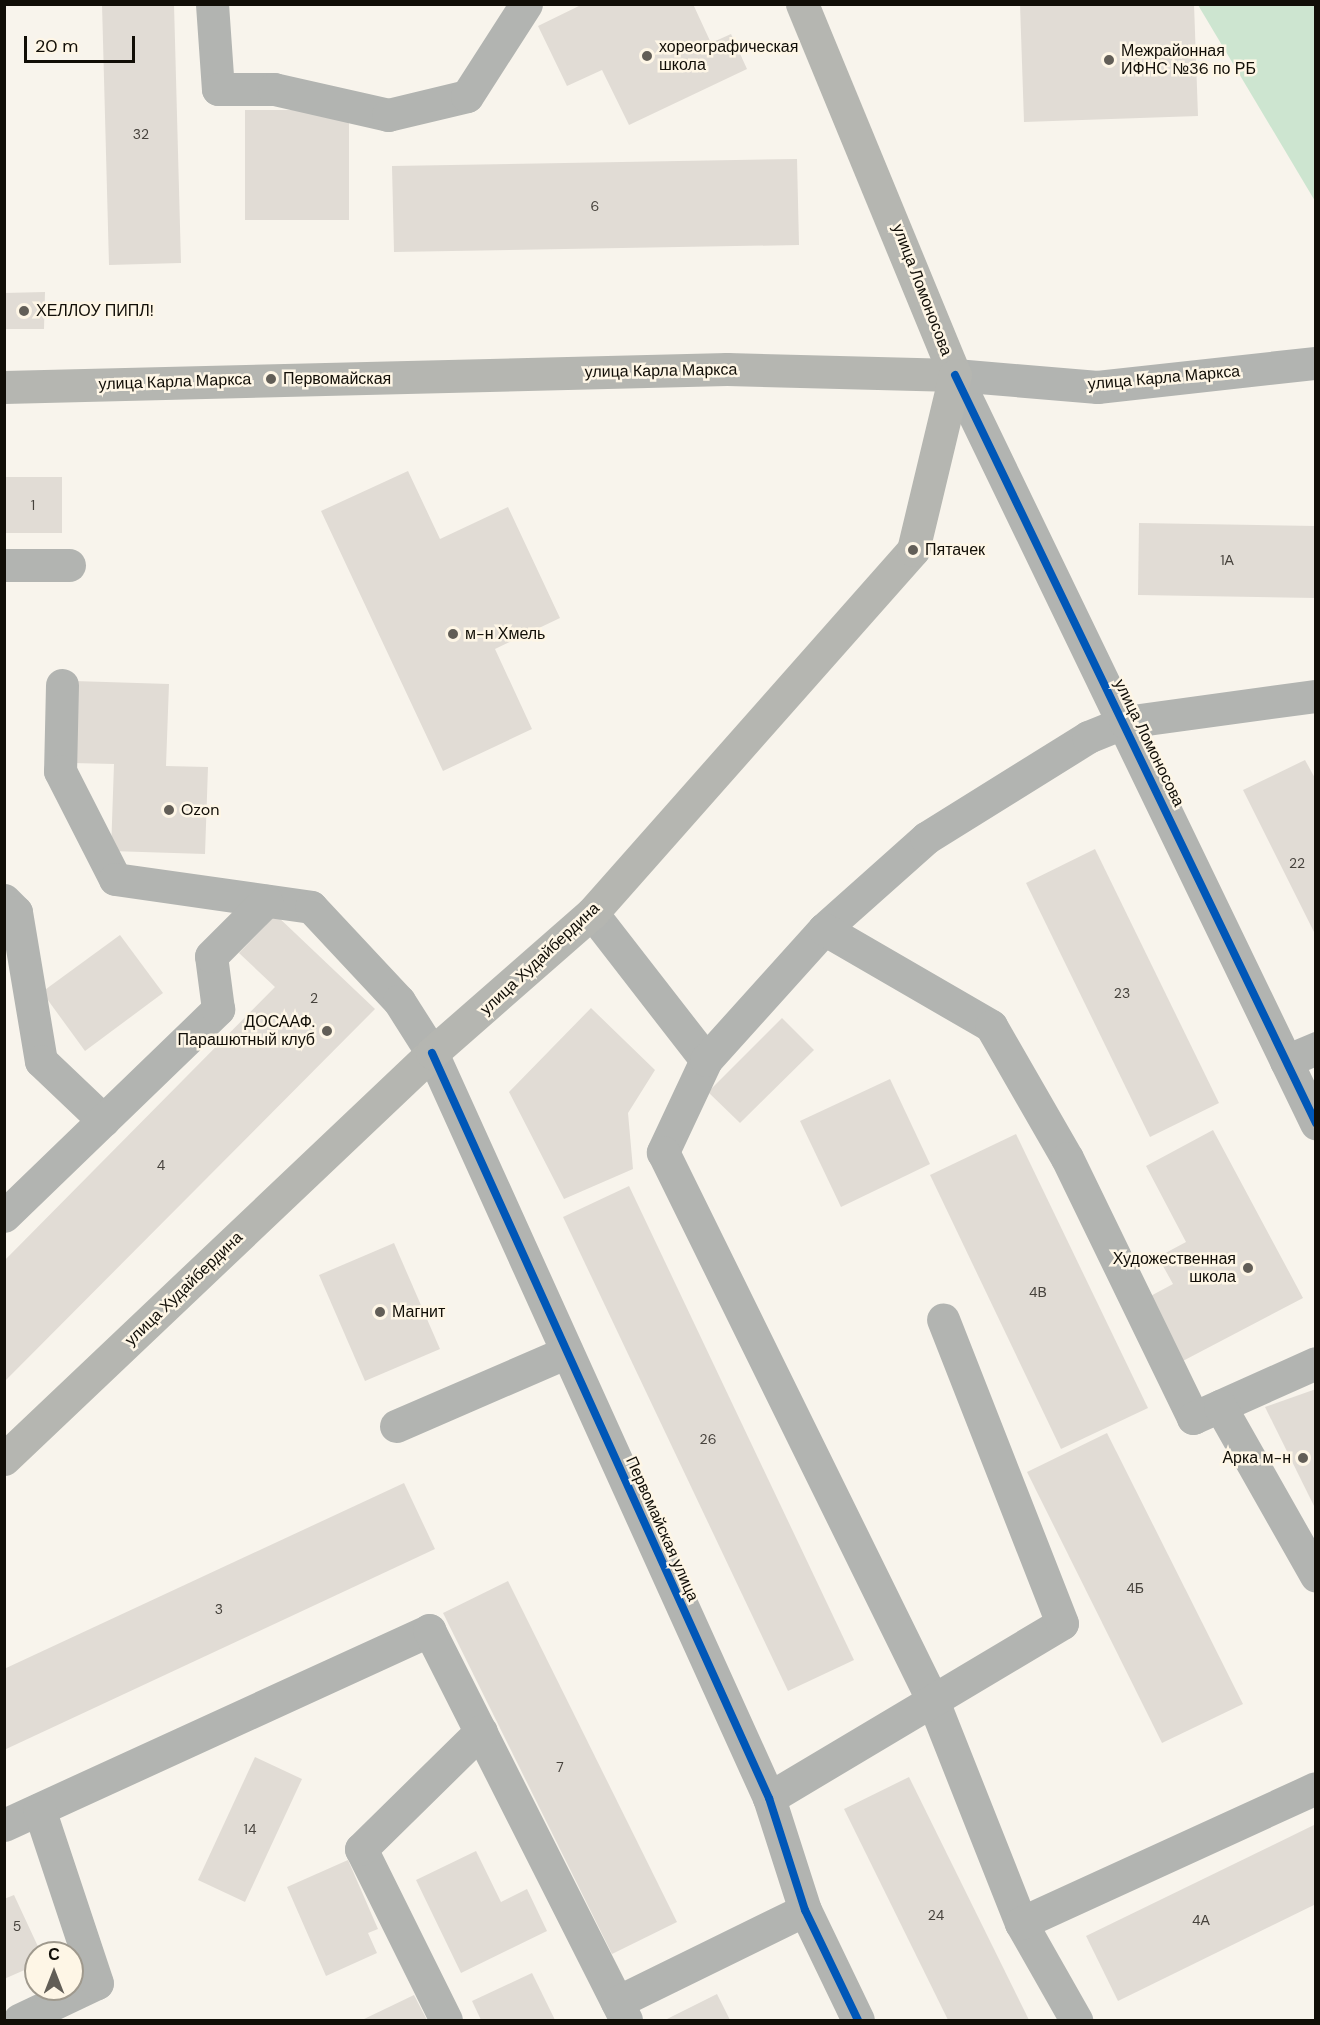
<!DOCTYPE html>
<meta charset="utf-8">
<style>
body{margin:0}
#map{position:relative;width:1320px;height:2025px;overflow:hidden;background:#f8f4ec;font-family:"DM Sans",sans-serif}
div>[style]{position:absolute}
[style*='--x']{left:calc(var(--x)*1px);top:calc(var(--y)*1px);width:calc(var(--w)*1px);rotate:calc(var(--a)*1deg)}
.green>*{inset:0;background:#cde5d0}
.building>*{inset:0;background:#e1dcd5}
.minor>*{height:33px;margin:-16.5px;padding:0 16.5px;transform-origin:16.5px;border-radius:16.5px;background:#b2b4b1}
.major>*{height:33px;margin:-16.5px;padding:0 16.5px;transform-origin:16.5px;border-radius:16.5px;background:#b5b6b1}
.cycleway>*{height:8px;margin:-4px;padding:0 4px;transform-origin:4px;border-radius:4px;background:#0057b8}
.dots>*{width:16px;height:16px;translate:-50% -50%;box-sizing:border-box;border:3px solid #fef6e6;border-radius:50%}
span{translate:-50% -50%;white-space:nowrap;text-align:center;line-height:1.15;-webkit-text-stroke:5px #fef6e6;paint-order:stroke}
.number-label{font-size:14px;color:#46423c}
.number-label span{-webkit-text-stroke-width:0}
.poi-label{font-size:16px;color:#110e07}
.left{translate:0 -50%;text-align:left}
.right{translate:-100% -50%;text-align:right}
.street-label{font-size:16px;color:#110e07}
.frame{position:absolute;inset:0;border:6px solid #110e07;pointer-events:none}
.north{position:absolute;left:24px;top:1941px;width:60px;height:60px;box-sizing:border-box;background:#fef6e6;border:2px solid #9f998d;border-radius:50%;rotate:0deg;font-size:16px;font-weight:700;line-height:24px;text-align:center;color:#110e07}
.north::after{content:'';display:block;margin:auto;width:21px;height:27px;background:#625e57;clip-path:polygon(50% 0,100% 100%,50% 72%,0 100%)}
.scale{position:absolute;left:24px;top:36px;width:111px;height:27px;box-sizing:border-box;border:3px solid #110e07;border-top:0;padding-left:8px;font-size:18px;line-height:21px;white-space:nowrap;color:#110e07;-webkit-text-stroke:4px #fef6e6;paint-order:stroke}
</style>
<div id="map">
<div class="green">
<div style="clip-path:polygon(1198px 5px,1315px 5px,1315px 201px)"></div>
</div>
<div class="building">
<div style="clip-path:polygon(102px 4px,174px 4px,181px 263px,109px 265px)"></div>
<div style="clip-path:polygon(583px 4px,693px 4px,711px 43px,731px 34px,747px 69px,629px 125px,602px 70px,567px 86px,538px 26px)"></div>
<div style="clip-path:polygon(1020px 4px,1194px 4px,1198px 116px,1024px 122px)"></div>
<div style="clip-path:polygon(245px 110px,349px 110px,349px 220px,245px 220px)"></div>
<div style="clip-path:polygon(797px 159px,799px 245px,394px 252px,392px 166px)"></div>
<div style="clip-path:polygon(45px 292px,44px 329px,4px 329px,4px 293px)"></div>
<div style="clip-path:polygon(408px 471px,440px 539px,508px 507px,560px 618px,495px 649px,532px 729px,443px 771px,321px 511px)"></div>
<div style="clip-path:polygon(4px 477px,62px 477px,62px 533px,4px 533px)"></div>
<div style="clip-path:polygon(1139px 523px,1316px 526px,1316px 598px,1138px 595px)"></div>
<div style="clip-path:polygon(74px 681px,169px 684px,166px 766px,208px 767px,205px 854px,111px 851px,114px 764px,72px 763px)"></div>
<div style="clip-path:polygon(1305px 760px,1316px 780px,1316px 936px,1243px 790px)"></div>
<div style="clip-path:polygon(1095px 849px,1219px 1103px,1150px 1137px,1026px 883px)"></div>
<div style="clip-path:polygon(276px 915px,375px 1009px,4px 1382px,4px 1261px,275px 987px,239px 953px)"></div>
<div style="clip-path:polygon(120px 935px,163px 993px,85px 1051px,42px 992px)"></div>
<div style="clip-path:polygon(591px 1008px,655px 1070px,628px 1113px,633px 1169px,564px 1199px,509px 1092px)"></div>
<div style="clip-path:polygon(782px 1018px,814px 1050px,740px 1123px,708px 1092px)"></div>
<div style="clip-path:polygon(890px 1079px,930px 1164px,841px 1207px,800px 1121px)"></div>
<div style="clip-path:polygon(1213px 1130px,1303px 1298px,1179px 1363px,1145px 1299px,1173px 1284px,1158px 1257px,1186px 1242px,1146px 1166px)"></div>
<div style="clip-path:polygon(1016px 1134px,1148px 1408px,1061px 1449px,930px 1175px)"></div>
<div style="clip-path:polygon(629px 1186px,854px 1660px,788px 1691px,563px 1217px)"></div>
<div style="clip-path:polygon(394px 1243px,440px 1349px,365px 1381px,319px 1275px)"></div>
<div style="clip-path:polygon(1316px 1389px,1316px 1510px,1265px 1407px)"></div>
<div style="clip-path:polygon(1107px 1433px,1243px 1704px,1162px 1743px,1027px 1472px)"></div>
<div style="clip-path:polygon(404px 1483px,435px 1549px,4px 1750px,4px 1669px)"></div>
<div style="clip-path:polygon(508px 1581px,677px 1922px,612px 1954px,443px 1613px)"></div>
<div style="clip-path:polygon(255px 1757px,302px 1779px,245px 1902px,198px 1880px)"></div>
<div style="clip-path:polygon(909px 1777px,1029px 2020px,948px 2020px,844px 1809px)"></div>
<div style="clip-path:polygon(1316px 1824px,1316px 1904px,1118px 2001px,1086px 1936px)"></div>
<div style="clip-path:polygon(476px 1851px,501px 1902px,527px 1889px,547px 1931px,461px 1973px,416px 1880px)"></div>
<div style="clip-path:polygon(348px 1860px,378px 1929px,368px 1933px,377px 1953px,326px 1976px,287px 1887px)"></div>
<div style="clip-path:polygon(14px 1895px,41px 1953px,36px 1953px,36px 1965px,4px 1979px,4px 1899px)"></div>
<div style="clip-path:polygon(532px 1973px,555px 2020px,481px 2020px,472px 2001px)"></div>
<div style="clip-path:polygon(717px 1994px,730px 2020px,665px 2020px)"></div>
<div style="clip-path:polygon(414px 1995px,427px 2020px,362px 2020px)"></div>
</div>
<div class="minor">
<div style="--x:212;--y:4;--w:85;--a:86"></div>
<div style="--x:218;--y:89;--w:56;--a:0"></div>
<div style="--x:274;--y:89;--w:117;--a:12.8"></div>
<div style="--x:388;--y:115;--w:81;--a:-13.5"></div>
<div style="--x:467;--y:96;--w:109;--a:-57.3"></div>
<div style="--x:955;--y:375;--w:831;--a:64.24"></div>
<div style="--x:955;--y:375;--w:143;--a:4.8"></div>
<div style="--x:1097;--y:387;--w:220;--a:-6.3"></div>
<div style="--x:4;--y:565;--w:65;--a:0"></div>
<div style="--x:62;--y:685;--w:86;--a:91.3"></div>
<div style="--x:60;--y:771;--w:121;--a:63"></div>
<div style="--x:115;--y:879;--w:198;--a:8.1"></div>
<div style="--x:311;--y:907;--w:129;--a:46.9"></div>
<div style="--x:399;--y:1001;--w:62;--a:57.6"></div>
<div style="--x:432;--y:1053;--w:818;--a:65.66"></div>
<div style="--x:769;--y:1798;--w:118;--a:72.2"></div>
<div style="--x:805;--y:1910;--w:122;--a:64.3"></div>
<div style="--x:4;--y:900;--w:17;--a:45"></div>
<div style="--x:16;--y:912;--w:151;--a:80.5"></div>
<div style="--x:41;--y:1061;--w:86;--a:43.6"></div>
<div style="--x:592;--y:913;--w:186;--a:52.2"></div>
<div style="--x:706;--y:1060;--w:102;--a:115.1"></div>
<div style="--x:663;--y:1152;--w:612;--a:63.81"></div>
<div style="--x:933;--y:1701;--w:239;--a:68.4"></div>
<div style="--x:1021;--y:1923;--w:112;--a:60.4"></div>
<div style="--x:824;--y:929;--w:137;--a:-41.7"></div>
<div style="--x:926;--y:838;--w:191;--a:-31.9"></div>
<div style="--x:1088;--y:737;--w:40;--a:-22"></div>
<div style="--x:1125;--y:722;--w:193;--a:-7.8"></div>
<div style="--x:706;--y:1060;--w:176;--a:-48"></div>
<div style="--x:824;--y:929;--w:193;--a:30.1"></div>
<div style="--x:991;--y:1026;--w:152;--a:60.1"></div>
<div style="--x:1067;--y:1158;--w:289;--a:64.1"></div>
<div style="--x:1193;--y:1418;--w:135;--a:-24.1"></div>
<div style="--x:1286;--y:1061;--w:33;--a:-23"></div>
<div style="--x:4;--y:1216;--w:298;--a:-44"></div>
<div style="--x:218;--y:1009;--w:53;--a:-97.5"></div>
<div style="--x:211;--y:956;--w:78;--a:-45"></div>
<div style="--x:1220;--y:1406;--w:195;--a:60.5"></div>
<div style="--x:396;--y:1426;--w:186;--a:-23.4"></div>
<div style="--x:769;--y:1798;--w:341;--a:-30.8"></div>
<div style="--x:1062;--y:1623;--w:326;--a:-111.4"></div>
<div style="--x:4;--y:1825;--w:468;--a:-24.6"></div>
<div style="--x:429;--y:1630;--w:437;--a:63.2"></div>
<div style="--x:1021;--y:1923;--w:324;--a:-24.6"></div>
<div style="--x:617;--y:2002;--w:209;--a:-26.1"></div>
<div style="--x:19;--y:2020;--w:86;--a:-25.4"></div>
<div style="--x:97;--y:1983;--w:183;--a:-108.4"></div>
<div style="--x:446;--y:2020;--w:191;--a:-116.4"></div>
<div style="--x:361;--y:1849;--w:168;--a:-44.5"></div>
</div>
<div class="major">
<div style="--x:802;--y:4;--w:401;--a:67.6"></div>
<div style="--x:4;--y:387;--w:723;--a:-1.43"></div>
<div style="--x:727;--y:369;--w:228;--a:1.5"></div>
<div style="--x:4;--y:1459;--w:590;--a:-43.49"></div>
<div style="--x:432;--y:1053;--w:213;--a:-41.2"></div>
<div style="--x:592;--y:913;--w:485;--a:-48.5"></div>
<div style="--x:913;--y:550;--w:180;--a:-76.5"></div>
</div>
<div class="cycleway">
<div style="--x:955;--y:375;--w:831;--a:64.24"></div>
<div style="--x:432;--y:1053;--w:818;--a:65.66"></div>
<div style="--x:769;--y:1798;--w:118;--a:72.2"></div>
<div style="--x:805;--y:1910;--w:122;--a:64.3"></div>
</div>
<div class="dots">
<div style="left:647px;top:56px;background:#625e57"></div>
<div style="left:1109px;top:60px;background:#625e57"></div>
<div style="left:24px;top:311px;background:#625e57"></div>
<div style="left:271px;top:379px;background:#625e57"></div>
<div style="left:913px;top:550px;background:#625e57"></div>
<div style="left:453px;top:634px;background:#625e57"></div>
<div style="left:169px;top:810px;background:#625e57"></div>
<div style="left:327px;top:1031px;background:#625e57"></div>
<div style="left:1248px;top:1268px;background:#625e57"></div>
<div style="left:380px;top:1312px;background:#625e57"></div>
<div style="left:1303px;top:1458px;background:#625e57"></div>
</div>
<div class="number-label">
<span style="left:141px;top:134px">32</span>
<span style="left:595px;top:206px">6</span>
<span style="left:33px;top:505px">1</span>
<span style="left:1227px;top:560px">1А</span>
<span style="left:1297px;top:863px">22</span>
<span style="left:1122px;top:993px">23</span>
<span style="left:314px;top:998px">2</span>
<span style="left:161px;top:1165px">4</span>
<span style="left:1038px;top:1292px">4В</span>
<span style="left:708px;top:1439px">26</span>
<span style="left:1135px;top:1588px">4Б</span>
<span style="left:219px;top:1609px">3</span>
<span style="left:560px;top:1767px">7</span>
<span style="left:250px;top:1829px">14</span>
<span style="left:936px;top:1915px">24</span>
<span style="left:1201px;top:1920px">4А</span>
<span style="left:17px;top:1926px">5</span>
</div>
<div class="poi-label">
<span class="left" style="left:659px;top:56px">хореографическая<br>школа</span>
<span class="left" style="left:1121px;top:60px">Межрайонная<br>ИФНС №36 по РБ</span>
<span class="left" style="left:36px;top:311px">ХЕЛЛОУ ПИПЛ!</span>
<span class="left" style="left:283px;top:379px">Первомайская</span>
<span class="left" style="left:925px;top:550px">Пятачек</span>
<span class="left" style="left:465px;top:634px">м-н Хмель</span>
<span class="left" style="left:181px;top:810px">Ozon</span>
<span class="right" style="left:315px;top:1031px">ДОСААФ.<br>Парашютный клуб</span>
<span class="right" style="left:1236px;top:1268px">Художественная<br>школа</span>
<span class="left" style="left:392px;top:1312px">Магнит</span>
<span class="right" style="left:1291px;top:1458px">Арка м-н</span>
</div>
<div class="street-label">
<span style="left:922px;top:290px;rotate:69deg">улица Ломоносова</span>
<span style="left:661px;top:371px;rotate:-1deg">улица Карла Маркса</span>
<span style="left:1164px;top:378px;rotate:-5deg">улица Карла Маркса</span>
<span style="left:175px;top:382px;rotate:-2deg">улица Карла Маркса</span>
<span style="left:1149px;top:743px;rotate:64deg">улица Ломоносова</span>
<span style="left:540px;top:959px;rotate:-43deg">улица Худайбердина</span>
<span style="left:184px;top:1289px;rotate:-44deg">улица Худайбердина</span>
<span style="left:662px;top:1529px;rotate:66deg">Первомайская улица</span>
</div>
<div class="frame"></div>
<div class="north">С</div>
<div class="scale">20 m</div>
</div>
